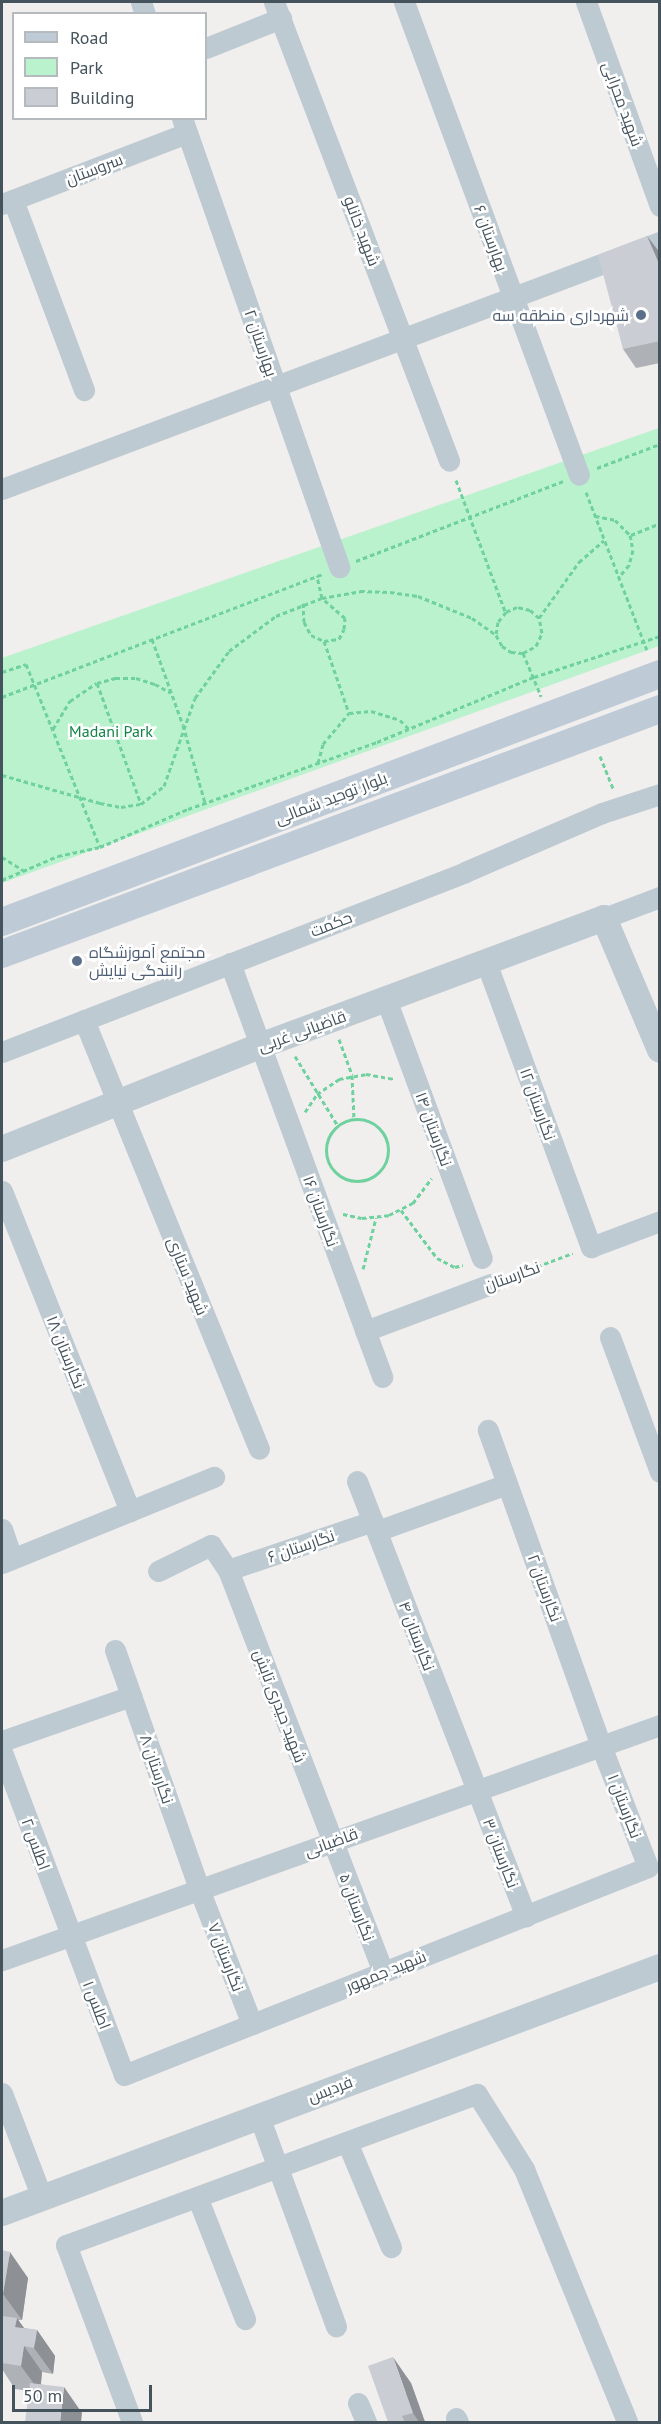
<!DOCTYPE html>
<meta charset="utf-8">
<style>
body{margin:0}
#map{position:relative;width:661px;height:2424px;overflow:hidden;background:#f1eeee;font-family:"PT Sans",Cairo,sans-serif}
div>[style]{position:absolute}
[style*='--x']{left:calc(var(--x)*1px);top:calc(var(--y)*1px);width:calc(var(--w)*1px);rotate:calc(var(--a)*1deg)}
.green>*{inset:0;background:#baf2cd}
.path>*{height:3px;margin-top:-1.5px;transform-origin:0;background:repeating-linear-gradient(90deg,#6fd29e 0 4.5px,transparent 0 7.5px)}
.path>.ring{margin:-1.5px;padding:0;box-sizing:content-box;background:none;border:3px solid #6fd29e;border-radius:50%}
.minor>*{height:21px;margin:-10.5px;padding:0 10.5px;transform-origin:10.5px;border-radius:10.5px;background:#becad2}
.tertiary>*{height:26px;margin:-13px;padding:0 13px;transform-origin:13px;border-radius:13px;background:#becad2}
.secondary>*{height:28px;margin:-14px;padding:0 14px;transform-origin:14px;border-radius:14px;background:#becbd7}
.wall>*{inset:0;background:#aeb1b6}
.shaded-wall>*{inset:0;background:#8d9094}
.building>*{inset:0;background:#caced4}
.dots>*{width:16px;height:16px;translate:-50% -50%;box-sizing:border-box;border:3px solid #fff;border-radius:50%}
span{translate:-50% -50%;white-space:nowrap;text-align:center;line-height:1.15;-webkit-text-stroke:5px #fff;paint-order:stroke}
.street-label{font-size:16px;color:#45535d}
.service-label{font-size:16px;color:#4e5e75}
.right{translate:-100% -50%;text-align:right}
.left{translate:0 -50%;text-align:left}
.park-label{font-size:16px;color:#118446}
.frame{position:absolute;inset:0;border:3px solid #45535d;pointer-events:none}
.legend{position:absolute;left:12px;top:12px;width:195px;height:108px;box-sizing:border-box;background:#fff;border:2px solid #b5babe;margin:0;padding:8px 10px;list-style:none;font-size:18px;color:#45535d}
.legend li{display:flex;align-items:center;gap:12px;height:30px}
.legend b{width:30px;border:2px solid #b5babe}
.scale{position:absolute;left:12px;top:2385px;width:140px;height:27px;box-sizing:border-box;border:3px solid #45535d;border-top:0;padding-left:8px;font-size:18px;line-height:21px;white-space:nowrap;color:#45535d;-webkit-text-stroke:4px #fff;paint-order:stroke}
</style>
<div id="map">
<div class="green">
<div style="clip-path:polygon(659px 428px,659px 646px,2px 883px,2px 658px)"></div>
</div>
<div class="path">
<div style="--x:597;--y:468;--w:67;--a:-20.9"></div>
<div style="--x:456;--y:480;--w:140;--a:69.5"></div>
<div style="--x:586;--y:492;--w:169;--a:68.9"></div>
<div style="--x:595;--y:516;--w:20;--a:11"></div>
<div style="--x:615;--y:520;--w:21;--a:45"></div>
<div style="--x:630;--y:535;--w:15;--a:79"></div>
<div style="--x:633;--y:550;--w:16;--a:105"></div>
<div style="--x:629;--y:565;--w:16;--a:130"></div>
<div style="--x:631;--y:535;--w:31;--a:-22"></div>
<div style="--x:356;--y:561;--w:222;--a:-21.1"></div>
<div style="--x:303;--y:603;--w:19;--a:87"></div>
<div style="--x:304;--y:622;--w:15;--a:62"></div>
<div style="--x:311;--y:635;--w:14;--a:25"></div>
<div style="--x:324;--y:641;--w:15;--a:-8"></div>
<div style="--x:339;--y:639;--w:11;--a:-63"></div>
<div style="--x:344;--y:629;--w:11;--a:-85"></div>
<div style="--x:345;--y:618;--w:30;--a:-139"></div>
<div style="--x:322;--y:598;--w:23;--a:-103"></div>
<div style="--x:539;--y:618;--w:69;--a:-54.5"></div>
<div style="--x:579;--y:562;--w:33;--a:-41"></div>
<div style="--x:152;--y:639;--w:91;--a:70.2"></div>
<div style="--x:183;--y:725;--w:81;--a:74.2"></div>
<div style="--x:324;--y:641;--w:76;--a:70.9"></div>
<div style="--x:523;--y:653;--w:47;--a:67.3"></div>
<div style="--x:2;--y:672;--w:25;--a:-18"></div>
<div style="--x:26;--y:664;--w:197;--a:68"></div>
<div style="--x:97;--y:683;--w:129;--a:70"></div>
<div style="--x:2;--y:697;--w:343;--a:-21"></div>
<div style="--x:53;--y:729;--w:33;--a:-59"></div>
<div style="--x:70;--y:701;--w:32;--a:-34"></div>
<div style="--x:97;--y:683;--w:20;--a:-15"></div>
<div style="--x:116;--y:678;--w:20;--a:0"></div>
<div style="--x:136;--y:678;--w:20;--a:18"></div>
<div style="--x:155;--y:684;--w:18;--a:29"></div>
<div style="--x:600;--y:756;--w:35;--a:68"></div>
<div style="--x:318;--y:763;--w:20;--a:-75"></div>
<div style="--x:323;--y:744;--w:40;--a:-50"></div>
<div style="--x:349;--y:713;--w:22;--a:-5"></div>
<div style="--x:371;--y:711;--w:30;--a:17"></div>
<div style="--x:400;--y:720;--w:13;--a:45"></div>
<div style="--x:2;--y:775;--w:102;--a:15.9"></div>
<div style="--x:100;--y:803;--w:21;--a:11"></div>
<div style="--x:121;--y:807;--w:20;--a:-9"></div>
<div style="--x:141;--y:804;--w:29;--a:-38"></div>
<div style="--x:164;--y:786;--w:93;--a:-70.6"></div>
<div style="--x:195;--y:698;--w:58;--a:-54.1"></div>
<div style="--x:229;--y:651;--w:59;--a:-36.7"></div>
<div style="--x:276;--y:616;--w:49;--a:-21.4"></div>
<div style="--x:322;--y:598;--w:39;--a:-10"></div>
<div style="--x:360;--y:591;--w:30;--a:2"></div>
<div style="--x:390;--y:592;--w:28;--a:8"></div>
<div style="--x:418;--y:596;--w:58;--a:22.2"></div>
<div style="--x:472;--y:618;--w:29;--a:35"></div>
<div style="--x:496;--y:635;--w:13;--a:61"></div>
<div style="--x:502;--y:646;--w:11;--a:34"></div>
<div style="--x:511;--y:652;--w:12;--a:5"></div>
<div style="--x:523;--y:653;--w:15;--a:-28"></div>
<div style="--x:536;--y:646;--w:14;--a:-65"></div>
<div style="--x:542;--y:633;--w:15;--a:-101"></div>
<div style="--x:539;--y:618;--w:12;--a:-138"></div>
<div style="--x:530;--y:610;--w:13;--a:-167"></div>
<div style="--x:517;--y:607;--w:12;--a:156"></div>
<div style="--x:506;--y:612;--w:13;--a:129"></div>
<div style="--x:498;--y:622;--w:13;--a:99"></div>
<div style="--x:2;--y:857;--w:26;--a:32"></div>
<div style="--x:2;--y:880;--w:61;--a:-23.2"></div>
<div style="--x:58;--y:856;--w:43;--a:-12.1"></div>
<div style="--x:100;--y:847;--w:96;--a:-23.4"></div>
<div style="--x:188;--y:809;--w:201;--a:-19.5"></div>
<div style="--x:377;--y:742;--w:170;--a:-22.5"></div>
<div style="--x:534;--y:677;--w:133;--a:-18"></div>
<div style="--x:339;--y:1039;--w:38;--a:70"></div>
<div style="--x:352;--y:1075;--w:44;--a:87.4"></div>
<div style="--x:295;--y:1056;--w:82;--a:58.4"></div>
<div style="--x:305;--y:1112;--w:22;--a:-56"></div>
<div style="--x:317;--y:1094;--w:27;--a:-34"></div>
<div style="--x:339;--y:1079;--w:27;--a:-10"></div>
<div style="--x:366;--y:1074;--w:28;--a:10"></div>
<div class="ring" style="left:326px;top:1119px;width:59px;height:59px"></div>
<div style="--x:401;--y:1210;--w:60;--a:53.1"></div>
<div style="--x:437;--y:1258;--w:20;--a:27"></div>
<div style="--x:455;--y:1267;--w:8;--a:-14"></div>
<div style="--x:343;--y:1214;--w:19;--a:12"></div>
<div style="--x:362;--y:1218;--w:27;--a:-6"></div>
<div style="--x:389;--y:1215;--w:27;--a:-27"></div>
<div style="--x:413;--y:1203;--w:31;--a:-53"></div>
<div style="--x:363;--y:1269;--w:53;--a:-75.7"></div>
<div style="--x:509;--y:1277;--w:68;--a:-20.6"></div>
</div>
<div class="minor">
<div style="--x:141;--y:2;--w:13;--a:72"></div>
<div style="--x:274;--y:2;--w:491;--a:69.1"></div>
<div style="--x:404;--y:2;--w:504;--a:69.7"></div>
<div style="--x:586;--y:2;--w:217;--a:70.1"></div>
<div style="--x:206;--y:48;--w:81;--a:-21.8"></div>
<div style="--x:182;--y:118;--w:476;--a:70.7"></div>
<div style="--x:13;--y:200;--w:203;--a:69.5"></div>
<div style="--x:2;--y:204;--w:198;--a:-21"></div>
<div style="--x:2;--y:489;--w:703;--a:-20.58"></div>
<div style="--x:604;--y:918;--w:60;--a:-20.6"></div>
<div style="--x:486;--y:962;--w:304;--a:69.8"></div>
<div style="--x:591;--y:1247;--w:74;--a:-20.6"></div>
<div style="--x:230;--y:963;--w:441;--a:69.8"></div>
<div style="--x:386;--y:999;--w:276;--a:69.7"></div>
<div style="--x:84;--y:1020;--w:463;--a:67.8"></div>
<div style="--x:2;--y:1052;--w:497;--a:-21.2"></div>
<div style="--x:465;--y:872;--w:149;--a:-23.3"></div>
<div style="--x:602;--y:813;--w:61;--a:-18.1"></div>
<div style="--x:2;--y:1191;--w:345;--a:68.2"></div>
<div style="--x:365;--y:1331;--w:134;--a:-20.5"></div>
<div style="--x:610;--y:1337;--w:144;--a:69.7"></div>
<div style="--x:357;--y:1481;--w:467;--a:68.8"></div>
<div style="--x:2;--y:1529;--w:31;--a:71"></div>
<div style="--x:377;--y:1531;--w:138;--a:-19.9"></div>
<div style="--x:2;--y:1563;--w:229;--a:-22.1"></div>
<div style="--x:228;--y:1570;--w:153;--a:-18.7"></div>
<div style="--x:158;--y:1571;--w:59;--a:-26.1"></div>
<div style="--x:211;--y:1545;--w:30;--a:56"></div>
<div style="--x:228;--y:1570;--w:431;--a:68.9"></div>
<div style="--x:115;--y:1650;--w:253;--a:70.6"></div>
<div style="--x:199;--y:1889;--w:145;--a:68.6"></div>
<div style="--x:2;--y:1741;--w:137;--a:-19.2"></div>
<div style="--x:2;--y:1752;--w:345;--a:69.3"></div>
<div style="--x:124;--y:2075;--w:564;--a:-21.65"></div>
<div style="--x:648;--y:1867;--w:130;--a:-111.2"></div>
<div style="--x:601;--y:1746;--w:336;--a:-109.7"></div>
<div style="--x:2;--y:1960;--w:699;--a:-19.65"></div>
<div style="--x:2;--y:2093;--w:112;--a:69.1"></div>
<div style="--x:259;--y:2116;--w:224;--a:69.9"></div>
<div style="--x:347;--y:2142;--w:114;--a:67.3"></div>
<div style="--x:198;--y:2199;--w:129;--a:68.6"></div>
<div style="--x:358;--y:2403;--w:21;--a:67"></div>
<div style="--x:456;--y:2418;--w:4;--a:63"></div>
<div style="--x:132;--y:2422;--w:189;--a:-110.4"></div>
<div style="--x:66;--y:2245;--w:438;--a:-20.2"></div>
<div style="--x:477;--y:2094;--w:89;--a:57.9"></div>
<div style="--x:524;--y:2169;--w:273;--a:67.8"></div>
</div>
<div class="tertiary">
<div style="--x:2;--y:1149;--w:278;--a:-21.8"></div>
<div style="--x:260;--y:1046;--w:367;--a:-20.4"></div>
<div style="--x:604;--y:918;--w:143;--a:67"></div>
<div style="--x:2;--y:2213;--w:702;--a:-20.5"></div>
</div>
<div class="secondary">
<div style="--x:2;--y:922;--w:703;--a:-20.65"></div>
<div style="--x:2;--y:954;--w:702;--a:-20.42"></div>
</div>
<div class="wall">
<div style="clip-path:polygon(647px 236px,660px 253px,660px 363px,636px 368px,623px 349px)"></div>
<div style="clip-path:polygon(2px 2250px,28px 2278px,22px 2320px,18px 2320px,24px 2328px,37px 2330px,55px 2356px,53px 2374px,42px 2372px,41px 2384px,82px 2413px,29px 2391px,15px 2389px,2px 2369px)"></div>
<div style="clip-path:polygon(411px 2383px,425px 2422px,388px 2422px)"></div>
</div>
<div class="shaded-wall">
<div style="clip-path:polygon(647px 236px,660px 253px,660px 266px)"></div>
<div style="clip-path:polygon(10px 2252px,28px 2278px,22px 2320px,3px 2294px)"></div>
<div style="clip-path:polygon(17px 2318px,35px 2344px,37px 2330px,55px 2356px,53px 2374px,34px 2348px,15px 2327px)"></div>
<div style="clip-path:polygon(24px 2346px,42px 2372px,40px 2392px,21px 2366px)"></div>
<div style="clip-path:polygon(393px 2357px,411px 2383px,425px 2422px,419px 2422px,413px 2413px)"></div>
<div style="clip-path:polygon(64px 2387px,82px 2413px,81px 2422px,60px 2422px)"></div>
</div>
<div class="building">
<div style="clip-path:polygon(647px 236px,660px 266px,660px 341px,623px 349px,598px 255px)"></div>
<div style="clip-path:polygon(2px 2250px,10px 2252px,3px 2294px,2px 2294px)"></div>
<div style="clip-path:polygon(2px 2316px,17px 2318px,15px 2327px,37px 2330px,34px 2348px,24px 2346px,21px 2366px,2px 2363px)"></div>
<div style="clip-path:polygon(393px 2357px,413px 2413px,402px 2416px,405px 2422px,388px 2422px,368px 2366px)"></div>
<div style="clip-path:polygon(30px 2383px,64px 2387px,60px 2422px,25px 2422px)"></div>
</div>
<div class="dots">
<div style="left:641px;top:315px;background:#5c6f8a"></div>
<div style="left:77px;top:961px;background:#5c6f8a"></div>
</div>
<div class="street-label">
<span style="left:623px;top:104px;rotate:70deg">شهید محرابی</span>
<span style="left:94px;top:169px;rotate:-21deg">سروستان</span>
<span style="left:362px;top:231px;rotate:69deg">شهید خانلو</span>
<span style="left:491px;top:238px;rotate:70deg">بهارستان ۶</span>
<span style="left:261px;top:343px;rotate:71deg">بهارستان ۲</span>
<span style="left:331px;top:798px;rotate:-21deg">بلوار توحید شمالی</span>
<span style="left:331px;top:924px;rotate:-21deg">حکمت</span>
<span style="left:302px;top:1031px;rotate:-20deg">قاضیانی غربی</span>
<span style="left:538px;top:1104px;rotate:70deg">نگارستان ۱۲</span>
<span style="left:434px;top:1129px;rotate:70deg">نگارستان ۱۴</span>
<span style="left:321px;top:1211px;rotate:70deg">نگارستان ۱۶</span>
<span style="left:188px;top:1276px;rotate:68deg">شهید ستاری</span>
<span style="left:512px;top:1276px;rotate:-20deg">نگارستان</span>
<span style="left:66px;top:1352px;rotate:68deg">نگارستان ۱۸</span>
<span style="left:301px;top:1546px;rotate:-19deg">نگارستان ۶</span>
<span style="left:545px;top:1588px;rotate:70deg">نگارستان ۲</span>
<span style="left:417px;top:1636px;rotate:69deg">نگارستان ۴</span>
<span style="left:280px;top:1706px;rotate:69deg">شهید حیدری تابش</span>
<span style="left:157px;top:1769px;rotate:71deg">نگارستان ۸</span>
<span style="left:625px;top:1806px;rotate:69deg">نگارستان ۱</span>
<span style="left:331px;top:1842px;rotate:-20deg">قاضیانی</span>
<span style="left:36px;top:1844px;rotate:70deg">اطلس ۲</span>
<span style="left:501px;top:1853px;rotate:69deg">نگارستان ۳</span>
<span style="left:357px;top:1907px;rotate:69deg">نگارستان ۵</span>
<span style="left:226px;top:1957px;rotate:69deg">نگارستان ۷</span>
<span style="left:386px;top:1971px;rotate:-22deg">شهید جمهور</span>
<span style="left:97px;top:2005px;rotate:69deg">اطلس ۱</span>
<span style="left:330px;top:2089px;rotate:-21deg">فردیس</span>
</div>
<div class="service-label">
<span class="right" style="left:629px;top:315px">شهرداری منطقه سه</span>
<span class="left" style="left:89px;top:961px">مجتمع آموزشگاه<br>رانندگی نیایش</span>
</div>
<div class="park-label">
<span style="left:111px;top:731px">Madani Park</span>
</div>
<div class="frame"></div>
<ul class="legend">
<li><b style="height:8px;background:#becbd7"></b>Road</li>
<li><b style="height:16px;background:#baf2cd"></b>Park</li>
<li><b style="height:16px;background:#caced4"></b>Building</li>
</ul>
<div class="scale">50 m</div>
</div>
